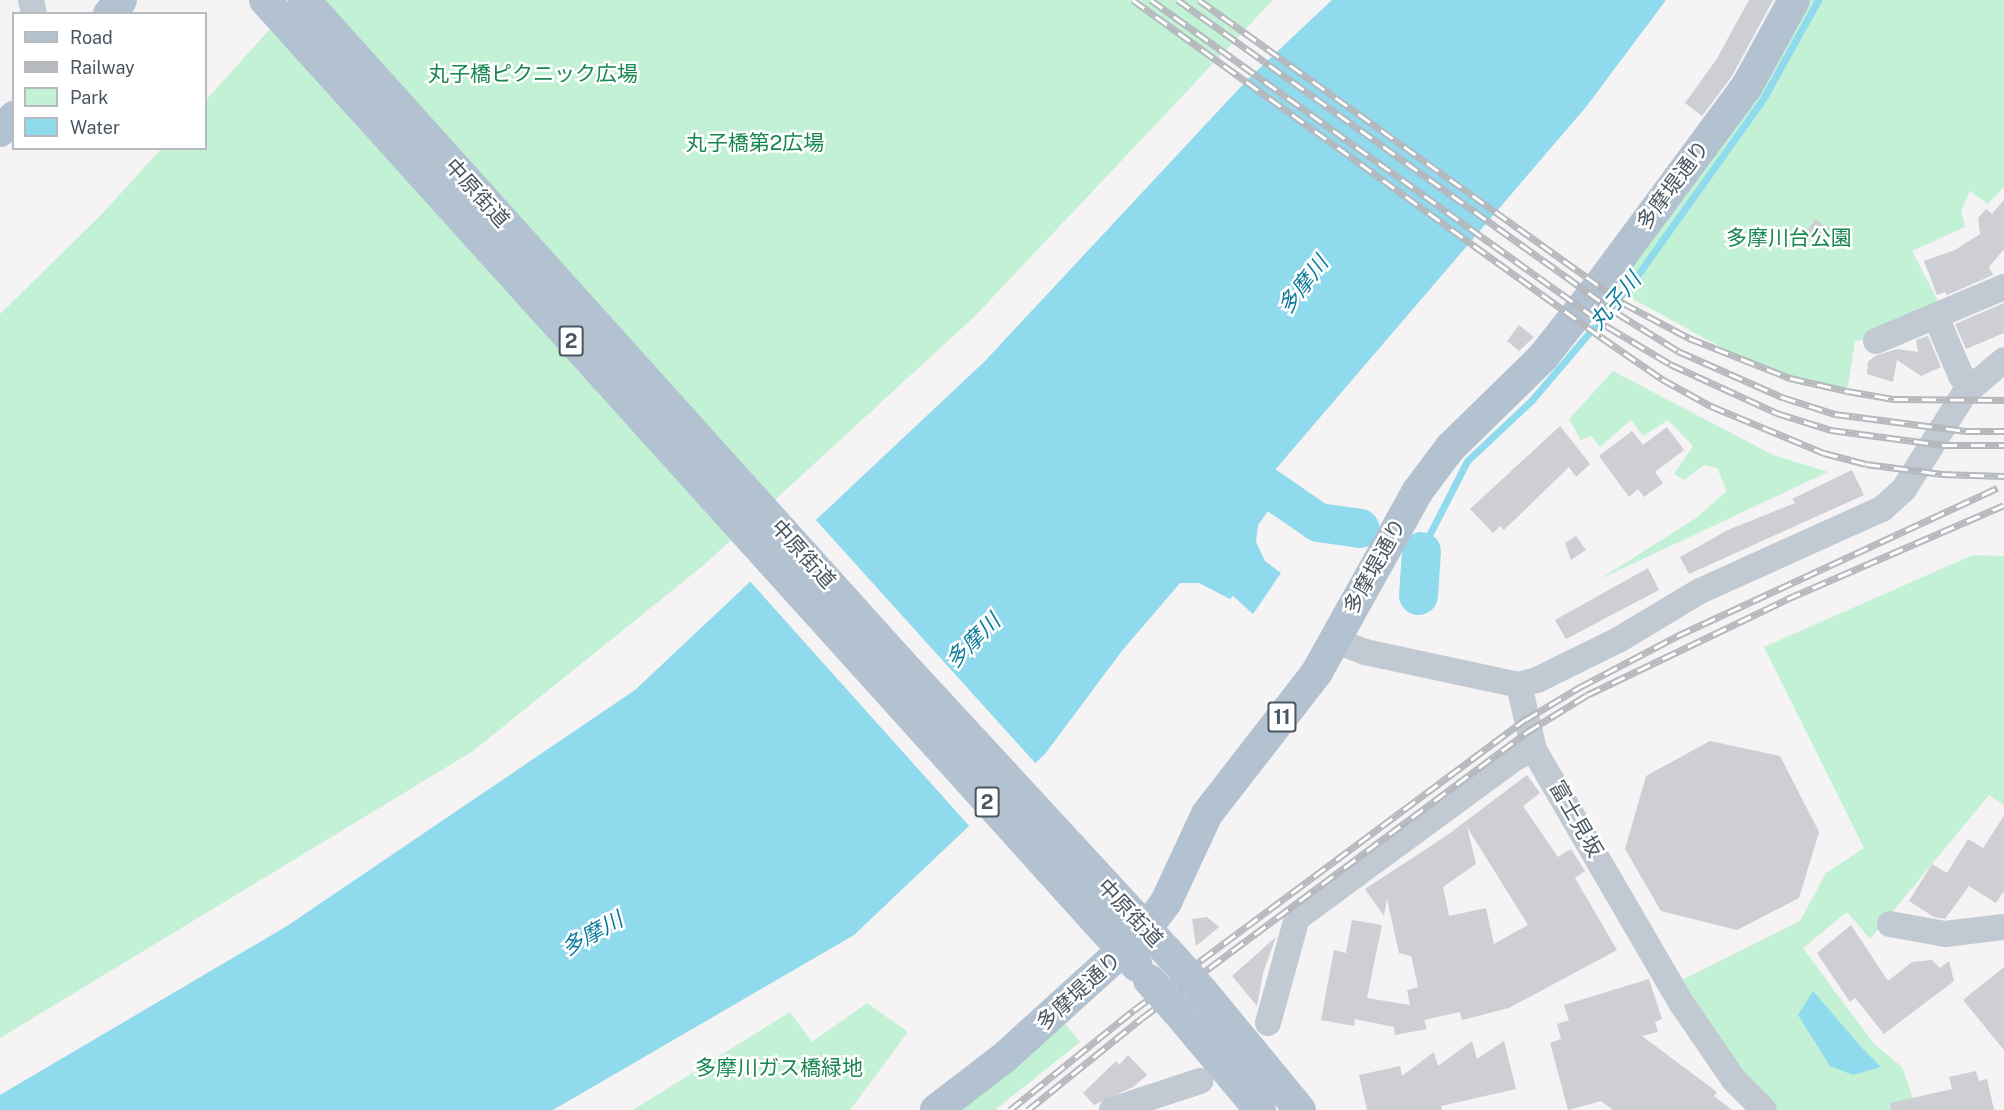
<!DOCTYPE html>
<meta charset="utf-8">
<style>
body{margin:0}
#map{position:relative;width:2004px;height:1110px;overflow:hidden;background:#f5f3f3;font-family:"Public Sans","Noto Sans JP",sans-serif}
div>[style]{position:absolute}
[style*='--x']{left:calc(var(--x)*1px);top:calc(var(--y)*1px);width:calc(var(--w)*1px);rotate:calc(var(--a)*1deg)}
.green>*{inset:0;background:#c3f1d5}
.water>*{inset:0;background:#90daee}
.pier>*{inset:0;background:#f5f3f3}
.stream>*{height:7px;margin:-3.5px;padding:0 3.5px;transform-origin:3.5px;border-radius:3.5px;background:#90daee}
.river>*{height:39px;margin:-19.5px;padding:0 19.5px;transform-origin:19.5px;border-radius:19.5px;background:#90daee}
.building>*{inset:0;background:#cdcfd5}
.minor>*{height:26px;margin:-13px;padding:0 13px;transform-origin:13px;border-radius:13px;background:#c1cad2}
.major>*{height:32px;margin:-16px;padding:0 16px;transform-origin:16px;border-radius:16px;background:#b3c2d1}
.rail>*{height:7px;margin-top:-3.5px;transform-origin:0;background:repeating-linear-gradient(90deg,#fff 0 14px,#b5b8bd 0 28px);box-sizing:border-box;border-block:2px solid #b5b8bd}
.major-bridge>*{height:32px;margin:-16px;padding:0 16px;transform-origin:16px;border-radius:16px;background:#b3c2d1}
span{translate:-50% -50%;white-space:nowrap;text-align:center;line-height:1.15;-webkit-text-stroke:5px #fff;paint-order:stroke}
.shield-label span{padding:2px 4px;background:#fff;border:2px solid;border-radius:4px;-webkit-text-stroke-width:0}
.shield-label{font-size:20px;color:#4a5661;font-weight:700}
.park-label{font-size:21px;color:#17864f}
.street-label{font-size:21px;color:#4a5661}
.water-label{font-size:22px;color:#0c7c9b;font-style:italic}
.legend{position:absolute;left:12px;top:12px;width:195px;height:138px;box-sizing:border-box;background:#fff;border:2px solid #b7bbc0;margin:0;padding:8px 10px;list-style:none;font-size:18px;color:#4a5661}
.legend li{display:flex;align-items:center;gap:12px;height:30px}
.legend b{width:30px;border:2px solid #b7bbc0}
</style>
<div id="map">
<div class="green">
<div style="clip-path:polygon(296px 0,1273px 0,974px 317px,705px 564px,473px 751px,0 1038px,0 314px,102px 214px,161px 149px,206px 148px,206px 100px)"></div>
<div style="clip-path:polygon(1794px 0,2004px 0,2004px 187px,1988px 204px,1970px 191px,1961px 211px,1965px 227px,1912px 251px,1944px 313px,1855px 342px,1847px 391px,1757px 367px,1602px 282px)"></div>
<div style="clip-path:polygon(1613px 371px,1773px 455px,1828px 472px,1600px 579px,1696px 518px,1727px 491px,1717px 468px,1704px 465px,1684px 480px,1674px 474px,1693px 446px,1668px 420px,1643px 436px,1631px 420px,1600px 447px,1591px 436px,1581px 440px,1569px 419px)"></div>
<div style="clip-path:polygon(1973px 555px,2004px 556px,2004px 805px,1989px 795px,1870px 939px,1847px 912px,1803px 948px,1874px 1044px,1902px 1067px,1917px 1110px,1775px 1110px,1764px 1105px,1682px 980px,1800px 921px,1826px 873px,1864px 848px,1764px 647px)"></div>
<div style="clip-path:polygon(867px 1003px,908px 1032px,850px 1110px,633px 1110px,790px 1012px,812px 1042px)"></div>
<div style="clip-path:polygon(1064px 1022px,1080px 1042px,995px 1110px,960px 1110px)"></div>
</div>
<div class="water">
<div style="clip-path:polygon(1332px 0,1666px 0,1586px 107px,1263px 484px,1268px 511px,1258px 525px,1256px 542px,1265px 561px,1281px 573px,1253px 614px,1233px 596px,1230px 599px,1199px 583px,1180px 583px,1121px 652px,1045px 754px,854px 935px,553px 1110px,0 1110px,0 1095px,287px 926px,635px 690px,985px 361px,1248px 79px)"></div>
<div style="clip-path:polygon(1813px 991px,1863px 1049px,1881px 1067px,1853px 1075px,1830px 1066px,1798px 1015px)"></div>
</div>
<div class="pier">
<div style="clip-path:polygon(814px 518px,1037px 765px,971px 828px,748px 579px)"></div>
</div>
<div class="stream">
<div style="--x:1413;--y:550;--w:8;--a:7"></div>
<div style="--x:1421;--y:551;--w:101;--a:-62.9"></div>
<div style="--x:1467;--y:461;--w:88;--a:-43.2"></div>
<div style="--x:1531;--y:401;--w:159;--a:-49.6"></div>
<div style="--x:1634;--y:280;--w:222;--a:-54.5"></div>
<div style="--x:1763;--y:99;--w:113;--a:-60.9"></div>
</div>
<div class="river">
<div style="--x:1219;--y:454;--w:120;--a:34.5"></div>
<div style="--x:1318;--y:522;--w:42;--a:8.1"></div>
<div style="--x:1418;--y:595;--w:44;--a:-86.1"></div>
</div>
<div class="building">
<div style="clip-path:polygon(1749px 0,1773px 0,1732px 76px,1702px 116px,1685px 103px,1716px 60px)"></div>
<div style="clip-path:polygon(2004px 200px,2004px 249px,1989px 267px,1993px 275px,1947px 295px,1945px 292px,1937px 295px,1924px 261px,1955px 250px,1980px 234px,1978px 218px,1986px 209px,1992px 214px)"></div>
<div style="clip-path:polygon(1816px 219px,1829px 229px,1819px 242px,1806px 232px)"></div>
<div style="clip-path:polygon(2004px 303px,2004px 333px,1966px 349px,1955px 324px)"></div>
<div style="clip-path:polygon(1519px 325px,1534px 337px,1519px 351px,1507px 341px)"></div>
<div style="clip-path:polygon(1928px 336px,1941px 367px,1921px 376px,1897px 360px,1893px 382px,1867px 374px,1868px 362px,1875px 356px,1897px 349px,1918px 352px,1916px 340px)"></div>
<div style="clip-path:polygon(1560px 426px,1590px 464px,1576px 477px,1569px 467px,1504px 530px,1500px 526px,1493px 533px,1470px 509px)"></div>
<div style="clip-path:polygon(1667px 427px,1684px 450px,1655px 472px,1663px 483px,1644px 497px,1638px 489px,1629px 497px,1599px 456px,1632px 431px,1643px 445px)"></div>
<div style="clip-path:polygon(1852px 470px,1864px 495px,1689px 574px,1680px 557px,1728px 530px,1795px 503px,1792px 499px)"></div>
<div style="clip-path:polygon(1576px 536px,1586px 550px,1571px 560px,1565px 543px)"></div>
<div style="clip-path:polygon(1648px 568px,1659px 590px,1566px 639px,1555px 620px)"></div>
<div style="clip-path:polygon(1710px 741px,1780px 756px,1819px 832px,1799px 898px,1737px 930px,1661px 911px,1625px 849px,1646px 776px)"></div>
<div style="clip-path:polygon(evenodd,1527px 775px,1540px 793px,1523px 806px,1558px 857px,1571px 849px,1585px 871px,1575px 878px,1617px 950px,1509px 1008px,1462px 1020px,1460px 1012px,1424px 1020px,1427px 1029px,1395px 1035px,1394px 1027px,1355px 1019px,1354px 1026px,1321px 1020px,1334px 950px,1346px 953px,1352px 920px,1382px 925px,1367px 998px,1410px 1005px,1407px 990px,1418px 987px,1411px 956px,1399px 953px,1387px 899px,1384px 916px,1365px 889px,1446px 836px,1527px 775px,1467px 827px,1528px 925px,1494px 944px,1486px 908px,1449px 916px,1443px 887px,1476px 864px,1467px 827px)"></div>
<div style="clip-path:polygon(2004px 816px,2004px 891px,1996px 903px,1969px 886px,1945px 919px,1934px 917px,1909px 901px,1932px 864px,1947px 873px,1968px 839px,1983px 848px)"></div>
<div style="clip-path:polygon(1207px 917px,1219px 927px,1196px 946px,1192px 919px)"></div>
<div style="clip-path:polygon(1851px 925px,1888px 981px,1912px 962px,1932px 960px,1940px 968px,1949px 961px,1954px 981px,1884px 1034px,1855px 998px,1850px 1002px,1817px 953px)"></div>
<div style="clip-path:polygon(1276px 937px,1263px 973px,1257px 1006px,1232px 976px)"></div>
<div style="clip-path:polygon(2004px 967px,2004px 1050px,1963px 1000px)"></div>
<div style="clip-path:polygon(1649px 979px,1662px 1019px,1655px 1022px,1658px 1032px,1642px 1036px,1717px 1092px,1714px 1096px,1732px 1110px,1613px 1110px,1601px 1101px,1568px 1110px,1550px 1043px,1561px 1039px,1557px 1024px,1569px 1020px,1564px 1005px)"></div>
<div style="clip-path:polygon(1472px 1041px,1477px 1059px,1504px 1041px,1516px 1089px,1441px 1106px,1442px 1110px,1367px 1110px,1359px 1075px,1400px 1066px,1402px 1076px,1434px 1052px,1438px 1066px)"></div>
<div style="clip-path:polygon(1128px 1055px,1147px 1075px,1133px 1087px,1094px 1105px,1083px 1093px,1116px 1061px,1119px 1065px)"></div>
<div style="clip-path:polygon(1976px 1071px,1979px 1081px,1987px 1079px,1994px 1110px,1891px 1110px,1890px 1103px,1952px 1089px,1949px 1077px)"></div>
</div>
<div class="minor">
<div style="--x:31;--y:0;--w:14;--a:78"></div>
<div style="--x:1936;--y:317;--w:64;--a:67"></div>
<div style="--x:1961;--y:376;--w:14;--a:36"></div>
<div style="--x:1876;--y:341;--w:139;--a:-22.9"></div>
<div style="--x:1334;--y:640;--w:33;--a:21"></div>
<div style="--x:1365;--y:652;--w:157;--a:12.1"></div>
<div style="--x:1519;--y:685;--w:19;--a:-16"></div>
<div style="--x:1537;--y:680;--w:93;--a:-26.3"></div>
<div style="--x:1620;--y:639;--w:93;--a:-31"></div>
<div style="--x:1700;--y:591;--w:200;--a:-24.3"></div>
<div style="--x:1882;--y:509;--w:30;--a:-42"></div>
<div style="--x:1904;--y:489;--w:112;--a:-57.7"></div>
<div style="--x:1964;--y:394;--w:52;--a:-40.4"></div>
<div style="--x:1519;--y:685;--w:67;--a:77"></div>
<div style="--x:1534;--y:750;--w:294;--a:59.8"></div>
<div style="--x:1682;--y:1004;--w:92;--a:55.6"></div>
<div style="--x:1734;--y:1080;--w:42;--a:45"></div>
<div style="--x:1890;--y:924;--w:56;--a:10.3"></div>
<div style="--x:1945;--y:934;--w:59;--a:-6.8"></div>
<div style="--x:1268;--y:1023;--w:109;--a:-74.6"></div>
<div style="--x:1297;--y:918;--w:272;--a:-36.3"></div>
<div style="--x:1516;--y:757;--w:19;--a:-21"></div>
<div style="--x:1112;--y:1110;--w:93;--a:-18.2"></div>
</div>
<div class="major">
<div style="--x:265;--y:0;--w:1301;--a:47.93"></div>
<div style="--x:304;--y:0;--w:889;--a:48.01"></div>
<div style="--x:899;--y:661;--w:407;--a:47.3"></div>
<div style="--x:109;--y:14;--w:18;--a:-49"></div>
<div style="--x:0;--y:131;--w:20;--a:-45"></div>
<div style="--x:1202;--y:991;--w:154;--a:50.5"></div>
<div style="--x:1177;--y:1011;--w:129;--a:50"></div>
<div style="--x:936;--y:1110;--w:88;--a:-37.6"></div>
<div style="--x:1006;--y:1056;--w:188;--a:-42.2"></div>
<div style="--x:1145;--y:930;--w:35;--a:-53"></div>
<div style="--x:1166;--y:902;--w:97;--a:-65"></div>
<div style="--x:1207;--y:814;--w:180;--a:-52.2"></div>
<div style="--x:1317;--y:672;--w:206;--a:-60.9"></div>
<div style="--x:1417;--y:492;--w:55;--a:-53.1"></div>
<div style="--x:1450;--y:448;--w:130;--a:-44.4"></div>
<div style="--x:1543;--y:357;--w:95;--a:-51.8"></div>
<div style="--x:1602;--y:282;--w:244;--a:-53.5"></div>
<div style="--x:1747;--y:86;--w:98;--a:-61.3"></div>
</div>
<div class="rail">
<div style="--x:1133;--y:0;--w:577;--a:35.76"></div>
<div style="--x:1601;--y:337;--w:74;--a:34.5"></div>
<div style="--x:1662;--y:379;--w:56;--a:28.9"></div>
<div style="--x:1711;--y:406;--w:122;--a:22.6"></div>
<div style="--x:1824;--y:453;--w:43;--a:14.7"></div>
<div style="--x:1866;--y:464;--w:77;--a:7.5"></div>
<div style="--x:1942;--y:474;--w:62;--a:1.8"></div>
<div style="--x:1151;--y:0;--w:562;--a:35.59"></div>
<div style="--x:1608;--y:327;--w:72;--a:30.8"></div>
<div style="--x:1670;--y:364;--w:118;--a:24.6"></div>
<div style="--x:1777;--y:413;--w:57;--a:17.5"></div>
<div style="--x:1831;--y:430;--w:113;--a:7.6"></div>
<div style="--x:1943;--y:445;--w:61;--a:0"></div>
<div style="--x:1178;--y:0;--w:539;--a:35.49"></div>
<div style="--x:1617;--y:313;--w:72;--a:31.9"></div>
<div style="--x:1678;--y:351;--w:114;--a:23.9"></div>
<div style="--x:1782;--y:397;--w:56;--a:17.8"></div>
<div style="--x:1835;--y:414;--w:132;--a:7.4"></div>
<div style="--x:1966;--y:431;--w:38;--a:0"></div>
<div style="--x:1199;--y:0;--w:521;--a:35.55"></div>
<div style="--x:1623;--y:303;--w:75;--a:27.9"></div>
<div style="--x:1689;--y:338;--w:109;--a:21.6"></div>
<div style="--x:1790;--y:378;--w:58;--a:12.8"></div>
<div style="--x:1847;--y:391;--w:48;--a:9.7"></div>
<div style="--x:1894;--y:399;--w:110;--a:0.5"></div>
<div style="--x:1010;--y:1110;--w:159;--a:-38.9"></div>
<div style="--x:1134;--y:1010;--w:487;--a:-36.6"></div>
<div style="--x:1525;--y:720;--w:64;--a:-31"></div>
<div style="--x:1580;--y:687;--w:110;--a:-27.7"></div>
<div style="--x:1677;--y:636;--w:353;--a:-24.8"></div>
<div style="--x:1028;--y:1110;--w:146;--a:-38.9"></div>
<div style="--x:1142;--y:1018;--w:480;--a:-36.6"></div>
<div style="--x:1527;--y:732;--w:70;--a:-31.7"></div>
<div style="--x:1587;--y:695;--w:222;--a:-25.6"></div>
<div style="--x:1787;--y:599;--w:236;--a:-23.4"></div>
</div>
<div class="major-bridge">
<div style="--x:1175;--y:960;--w:41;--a:48.9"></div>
<div style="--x:1149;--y:980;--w:42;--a:47.9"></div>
</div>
<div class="shield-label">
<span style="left:571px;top:341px">2</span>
<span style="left:1282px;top:717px">11</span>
<span style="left:987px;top:802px">2</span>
</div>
<div class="park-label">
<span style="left:533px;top:74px">丸子橋ピクニック広場</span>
<span style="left:755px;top:143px">丸子橋第2広場</span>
<span style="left:1789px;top:238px">多摩川台公園</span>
<span style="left:779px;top:1068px">多摩川ガス橋緑地</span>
</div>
<div class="street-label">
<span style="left:1673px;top:185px;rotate:-53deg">多摩堤通り</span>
<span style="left:477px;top:193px;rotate:48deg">中原街道</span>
<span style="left:803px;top:554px;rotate:48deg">中原街道</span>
<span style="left:1375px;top:566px;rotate:-61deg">多摩堤通り</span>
<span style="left:1576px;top:819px;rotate:60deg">富士見坂</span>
<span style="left:1130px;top:913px;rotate:47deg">中原街道</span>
<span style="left:1079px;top:991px;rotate:-42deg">多摩堤通り</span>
</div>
<div class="water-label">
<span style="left:1303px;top:285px;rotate:-52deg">多摩川</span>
<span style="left:1615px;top:301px;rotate:-50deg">丸子川</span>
<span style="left:973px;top:641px;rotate:-45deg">多摩川</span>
<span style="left:592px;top:934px;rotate:-29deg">多摩川</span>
</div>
<ul class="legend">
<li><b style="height:8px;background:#b3c2d1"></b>Road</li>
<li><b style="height:8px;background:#b5b8bd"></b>Railway</li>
<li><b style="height:16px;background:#c3f1d5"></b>Park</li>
<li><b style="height:16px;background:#90daee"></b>Water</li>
</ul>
</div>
